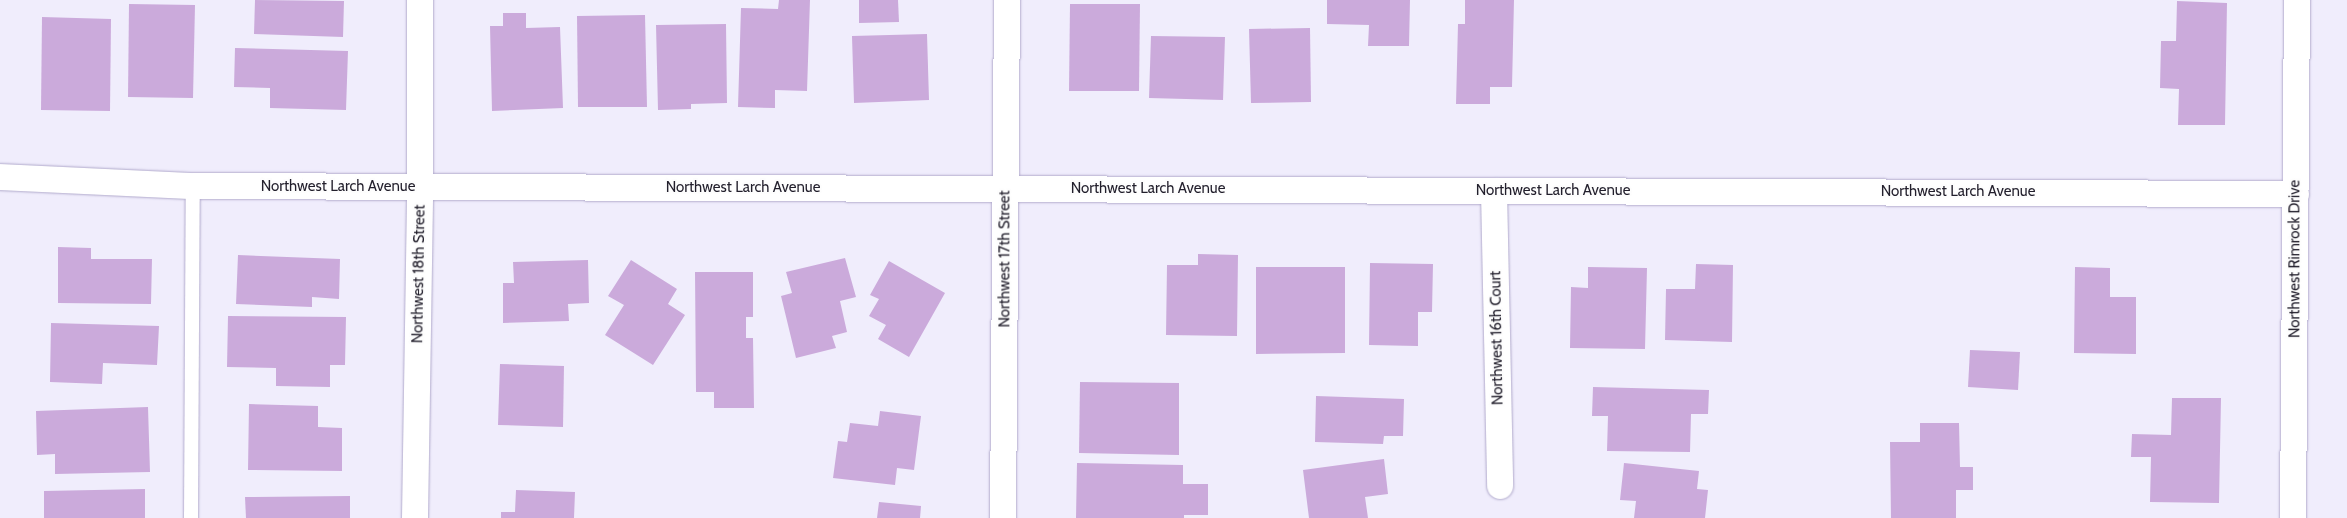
<!DOCTYPE html>
<style>
body{margin:0}
#map{position:relative;width:2347px;height:518px;overflow:hidden;background:#f0edfc;font-family:Cabin,sans-serif}
div>[style]{position:absolute}
[style*='--x']{left:calc(var(--x)*1px);top:calc(var(--y)*1px);width:calc(var(--w)*1px);rotate:calc(var(--a)*1deg)}
.building>*{inset:0;background:#cbaadb}
.roads{filter:drop-shadow(0 0 1px #b1aacc) drop-shadow(0 0 1px #b1aacc)}
.lane>*{height:14px;margin:-7px;padding:0 7px;transform-origin:7px;border-radius:7px;background:#fff}
.street>*{height:26px;margin:-13px;padding:0 13px;transform-origin:13px;border-radius:13px;background:#fff}
span{translate:-50% -50%;white-space:nowrap;text-align:center;line-height:1.15;-webkit-text-stroke:4px #fdfdfd;paint-order:stroke}
.street-label{font-size:15px;color:#221f2c}
</style>
<div id="map">
<div class="building">
<div style="clip-path:polygon(255px 0,344px 1px,343px 37px,254px 34px)"></div>
<div style="clip-path:polygon(779px 0,810px 0,807px 91px,775px 90px,775px 108px,738px 107px,741px 8px,778px 9px)"></div>
<div style="clip-path:polygon(859px 0,898px 0,899px 22px,859px 23px)"></div>
<div style="clip-path:polygon(1327px 0,1410px 0,1409px 46px,1368px 46px,1369px 25px,1327px 24px)"></div>
<div style="clip-path:polygon(1465px 0,1514px 0,1512px 87px,1490px 87px,1490px 104px,1456px 104px,1458px 24px,1465px 24px)"></div>
<div style="clip-path:polygon(2177px 1px,2227px 3px,2225px 125px,2178px 125px,2179px 89px,2160px 88px,2161px 41px,2176px 41px)"></div>
<div style="clip-path:polygon(129px 4px,195px 5px,193px 98px,128px 97px)"></div>
<div style="clip-path:polygon(1070px 4px,1140px 4px,1139px 91px,1069px 91px)"></div>
<div style="clip-path:polygon(503px 13px,526px 13px,526px 28px,560px 27px,563px 108px,492px 111px,490px 26px,503px 26px)"></div>
<div style="clip-path:polygon(645px 15px,647px 107px,578px 107px,577px 16px)"></div>
<div style="clip-path:polygon(42px 17px,111px 19px,110px 111px,41px 110px)"></div>
<div style="clip-path:polygon(726px 24px,727px 103px,691px 104px,691px 109px,658px 110px,656px 25px)"></div>
<div style="clip-path:polygon(1310px 28px,1311px 102px,1251px 103px,1249px 29px)"></div>
<div style="clip-path:polygon(927px 34px,929px 100px,854px 103px,852px 36px)"></div>
<div style="clip-path:polygon(1151px 36px,1225px 37px,1223px 100px,1149px 98px)"></div>
<div style="clip-path:polygon(235px 48px,348px 51px,346px 110px,270px 108px,270px 88px,234px 87px)"></div>
<div style="clip-path:polygon(58px 247px,91px 248px,91px 259px,152px 259px,151px 304px,58px 303px)"></div>
<div style="clip-path:polygon(1198px 254px,1238px 255px,1237px 336px,1166px 335px,1167px 265px,1198px 265px)"></div>
<div style="clip-path:polygon(238px 255px,340px 259px,339px 299px,312px 297px,312px 307px,236px 304px)"></div>
<div style="clip-path:polygon(845px 258px,856px 297px,840px 301px,847px 332px,832px 336px,836px 348px,796px 358px,781px 296px,792px 293px,786px 272px)"></div>
<div style="clip-path:polygon(588px 260px,589px 303px,568px 304px,569px 321px,503px 323px,503px 283px,514px 283px,513px 262px)"></div>
<div style="clip-path:polygon(631px 260px,677px 289px,668px 304px,685px 315px,653px 365px,605px 335px,624px 305px,608px 296px)"></div>
<div style="clip-path:polygon(889px 261px,945px 293px,909px 357px,878px 339px,886px 325px,869px 316px,879px 299px,870px 295px)"></div>
<div style="clip-path:polygon(1370px 263px,1433px 264px,1432px 312px,1418px 312px,1418px 346px,1369px 345px)"></div>
<div style="clip-path:polygon(1696px 264px,1733px 265px,1732px 342px,1665px 340px,1666px 289px,1695px 289px)"></div>
<div style="clip-path:polygon(1256px 267px,1345px 267px,1345px 353px,1256px 354px)"></div>
<div style="clip-path:polygon(1588px 267px,1647px 268px,1645px 349px,1570px 348px,1571px 287px,1588px 288px)"></div>
<div style="clip-path:polygon(2075px 267px,2110px 268px,2110px 297px,2136px 297px,2136px 354px,2074px 353px)"></div>
<div style="clip-path:polygon(695px 272px,753px 272px,753px 317px,746px 317px,746px 338px,753px 338px,754px 408px,714px 408px,714px 392px,696px 392px)"></div>
<div style="clip-path:polygon(228px 316px,346px 317px,345px 365px,330px 365px,330px 387px,276px 386px,276px 368px,227px 367px)"></div>
<div style="clip-path:polygon(51px 323px,159px 326px,157px 365px,103px 363px,102px 384px,50px 382px)"></div>
<div style="clip-path:polygon(1970px 350px,2020px 352px,2018px 390px,1968px 387px)"></div>
<div style="clip-path:polygon(500px 364px,564px 366px,563px 427px,498px 425px)"></div>
<div style="clip-path:polygon(1080px 382px,1179px 383px,1179px 455px,1079px 453px)"></div>
<div style="clip-path:polygon(1593px 387px,1709px 390px,1708px 414px,1691px 414px,1690px 452px,1607px 451px,1608px 416px,1592px 416px)"></div>
<div style="clip-path:polygon(1316px 396px,1404px 399px,1403px 436px,1384px 436px,1383px 444px,1315px 442px)"></div>
<div style="clip-path:polygon(2172px 398px,2221px 398px,2219px 503px,2150px 502px,2151px 457px,2131px 457px,2132px 434px,2171px 435px)"></div>
<div style="clip-path:polygon(249px 404px,318px 406px,318px 427px,342px 428px,342px 471px,248px 470px)"></div>
<div style="clip-path:polygon(148px 407px,150px 472px,55px 474px,55px 454px,37px 455px,36px 411px)"></div>
<div style="clip-path:polygon(880px 411px,921px 416px,914px 470px,897px 468px,895px 485px,833px 478px,838px 441px,847px 442px,850px 423px,878px 426px)"></div>
<div style="clip-path:polygon(1920px 423px,1959px 423px,1960px 467px,1973px 467px,1973px 490px,1956px 490px,1956px 518px,1891px 518px,1890px 442px,1920px 442px)"></div>
<div style="clip-path:polygon(1384px 459px,1388px 494px,1365px 497px,1368px 518px,1309px 518px,1303px 470px)"></div>
<div style="clip-path:polygon(1077px 463px,1183px 465px,1183px 484px,1208px 484px,1208px 515px,1184px 515px,1184px 518px,1076px 518px)"></div>
<div style="clip-path:polygon(1624px 463px,1699px 471px,1697px 489px,1708px 490px,1705px 518px,1634px 518px,1636px 501px,1620px 500px)"></div>
<div style="clip-path:polygon(145px 489px,145px 518px,44px 518px,44px 491px)"></div>
<div style="clip-path:polygon(516px 490px,575px 492px,574px 518px,501px 518px,501px 512px,515px 512px)"></div>
<div style="clip-path:polygon(350px 496px,350px 518px,246px 518px,245px 497px)"></div>
<div style="clip-path:polygon(879px 502px,921px 506px,920px 518px,877px 518px)"></div>
</div>
<div class="roads">
<div class="lane">
<div style="--x:191;--y:518;--w:332;--a:-89.7"></div>
</div>
<div class="street">
<div style="--x:0;--y:177;--w:193;--a:2.7"></div>
<div style="--x:193;--y:186;--w:2103;--a:0.22"></div>
<div style="--x:1494;--y:191;--w:295;--a:88.8"></div>
<div style="--x:415;--y:518;--w:331;--a:-89.1"></div>
<div style="--x:420;--y:187;--w:187;--a:-90"></div>
<div style="--x:1003;--y:518;--w:518;--a:-89.56"></div>
<div style="--x:2293;--y:518;--w:518;--a:-89.56"></div>
</div>
</div>
<div class="street-label">
<span style="left:338px;top:187px">Northwest Larch Avenue</span>
<span style="left:743px;top:188px">Northwest Larch Avenue</span>
<span style="left:1148px;top:189px">Northwest Larch Avenue</span>
<span style="left:1553px;top:191px">Northwest Larch Avenue</span>
<span style="left:1958px;top:192px">Northwest Larch Avenue</span>
<span style="left:1005px;top:259px;rotate:-90deg">Northwest 17th Street</span>
<span style="left:2295px;top:259px;rotate:-90deg">Northwest Rimrock Drive</span>
<span style="left:419px;top:274px;rotate:-89deg">Northwest 18th Street</span>
<span style="left:1497px;top:338px;rotate:-91deg">Northwest 16th Court</span>
</div>
</div>
